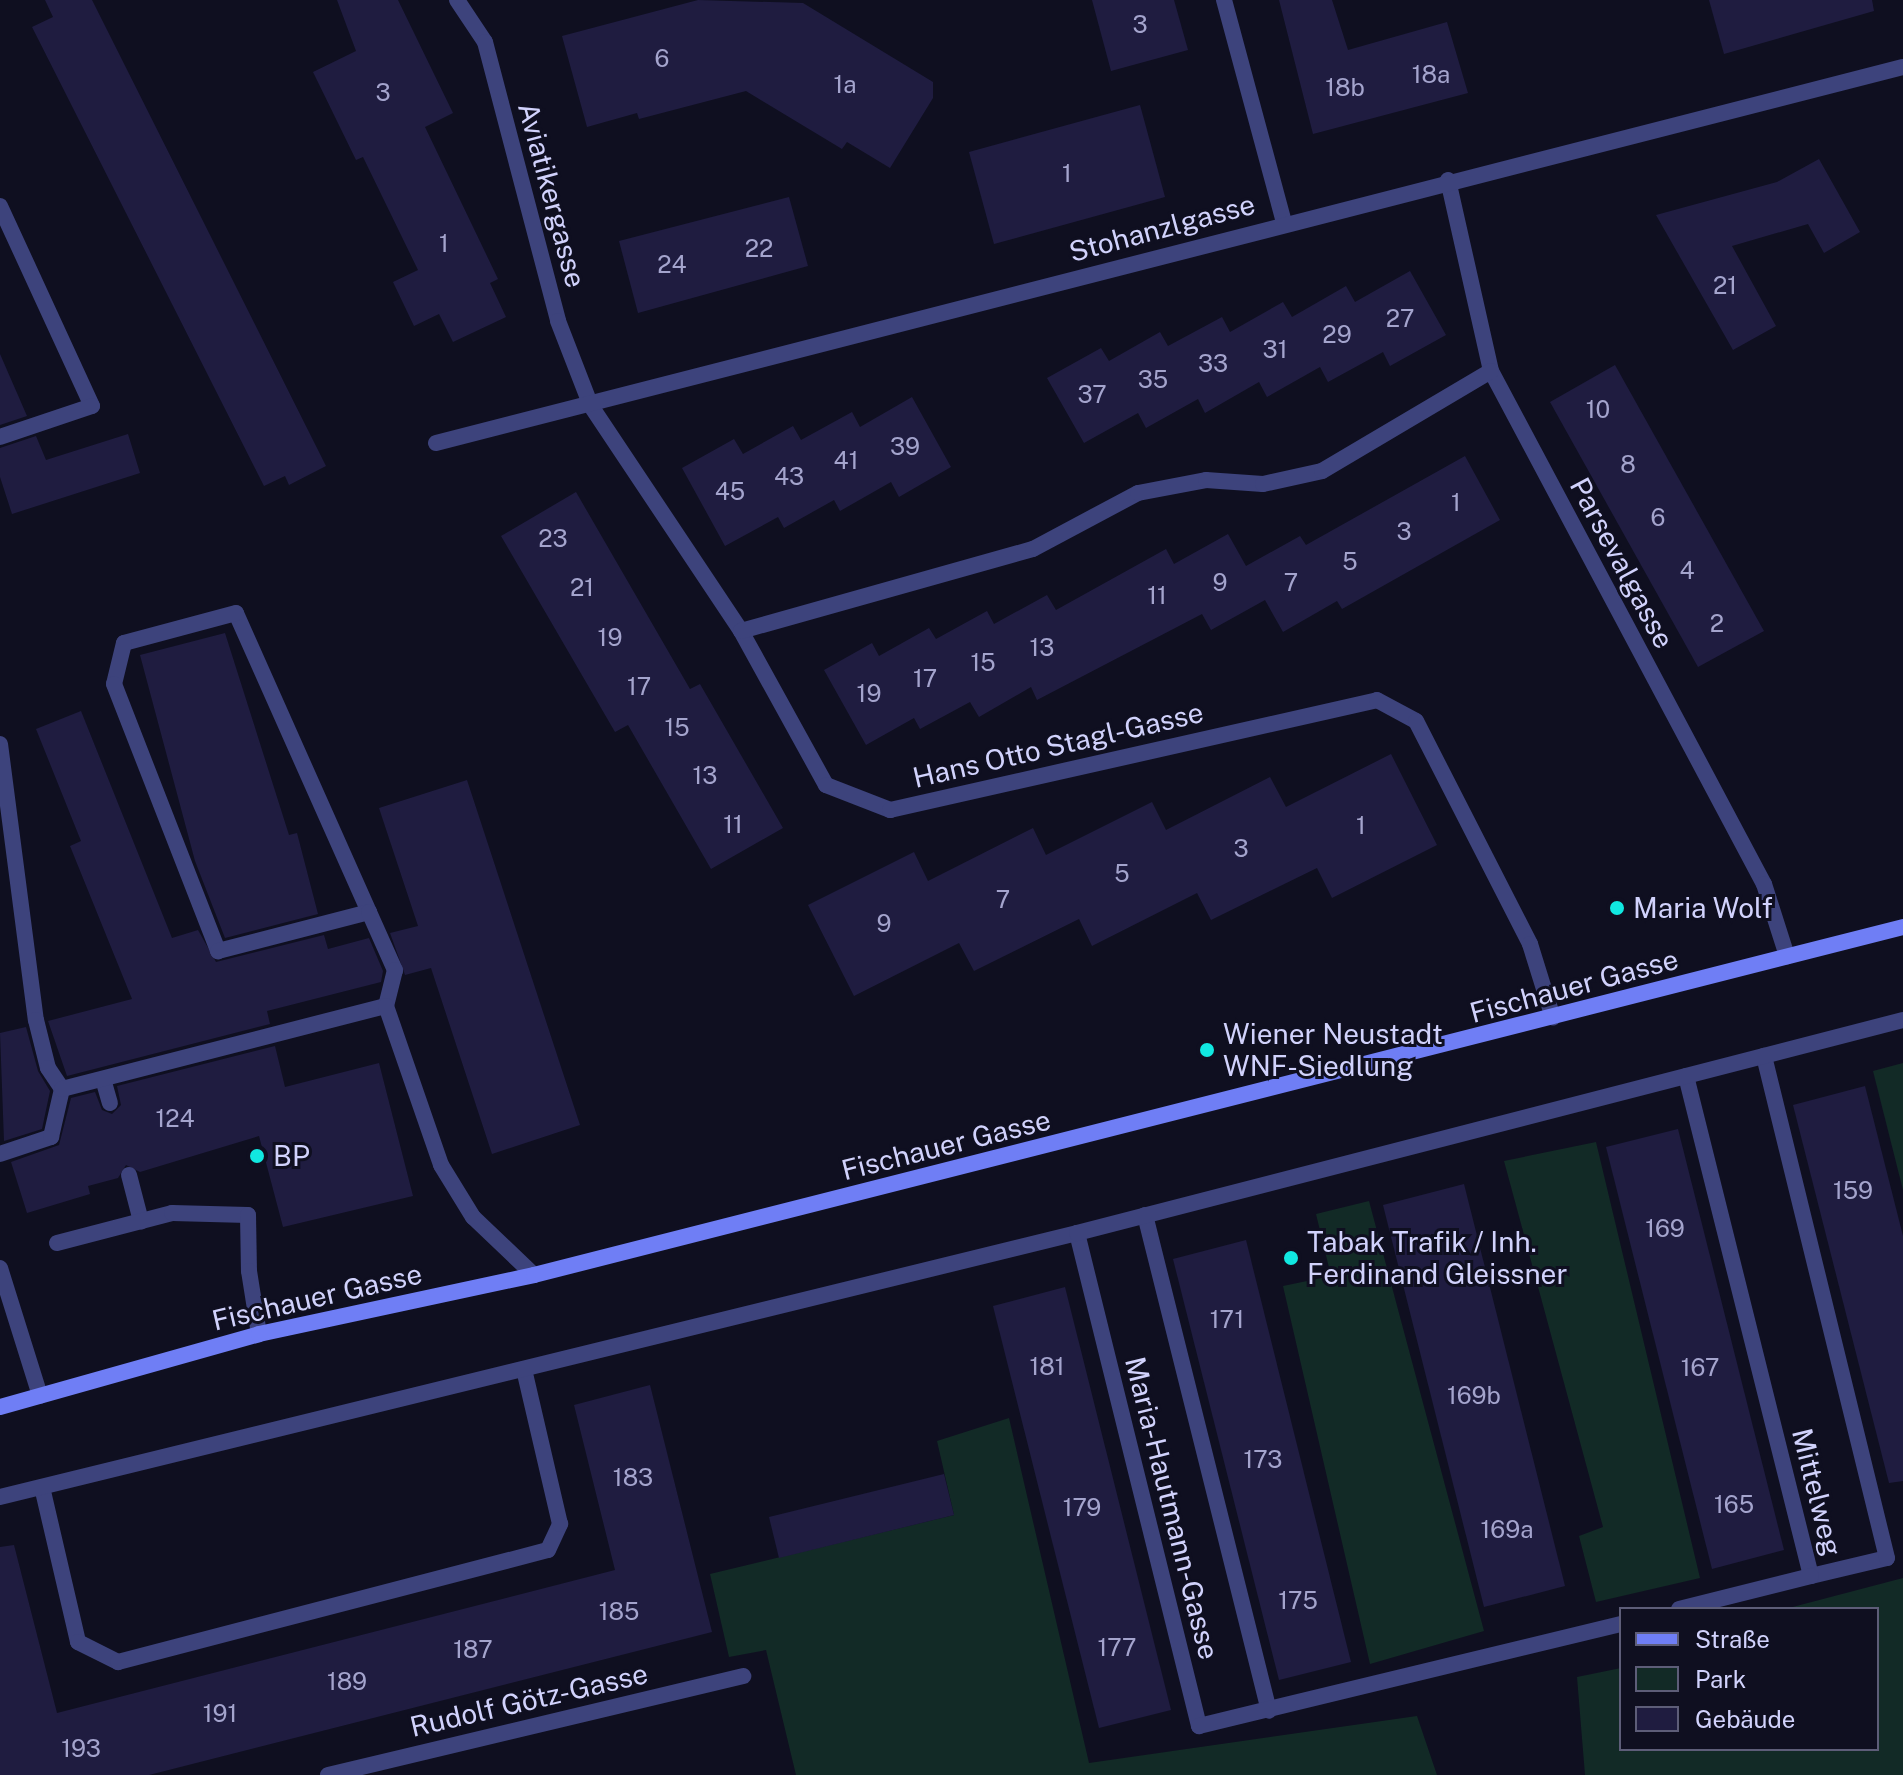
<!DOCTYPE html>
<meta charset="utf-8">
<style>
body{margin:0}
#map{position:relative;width:1903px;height:1775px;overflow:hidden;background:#0f0f20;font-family:"Public Sans",sans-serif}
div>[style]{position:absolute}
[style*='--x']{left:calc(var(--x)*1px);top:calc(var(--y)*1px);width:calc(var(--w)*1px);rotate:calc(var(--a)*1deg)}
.green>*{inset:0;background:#122a26}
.building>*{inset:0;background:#1f1c40}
.service>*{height:16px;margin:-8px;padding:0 8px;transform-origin:8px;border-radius:8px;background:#3d437c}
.minor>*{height:16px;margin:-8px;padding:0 8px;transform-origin:8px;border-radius:8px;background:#3d437c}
.secondary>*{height:16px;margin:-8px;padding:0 8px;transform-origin:8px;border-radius:8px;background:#6f7ef5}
.dots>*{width:22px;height:22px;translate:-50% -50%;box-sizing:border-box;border:4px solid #0f0f20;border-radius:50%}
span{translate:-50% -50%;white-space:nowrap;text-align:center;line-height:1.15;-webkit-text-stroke:6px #0f0f20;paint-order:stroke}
.number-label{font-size:24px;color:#a4a4cd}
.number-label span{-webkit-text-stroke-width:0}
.street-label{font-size:28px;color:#d1d2fc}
.poi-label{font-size:28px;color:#d1d2fc}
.left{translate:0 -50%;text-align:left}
.legend{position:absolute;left:1619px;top:1607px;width:260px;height:144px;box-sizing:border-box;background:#0f0f20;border:2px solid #5d5d78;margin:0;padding:10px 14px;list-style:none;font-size:24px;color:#d1d2fc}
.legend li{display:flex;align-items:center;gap:16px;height:40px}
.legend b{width:40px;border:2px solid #5d5d78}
</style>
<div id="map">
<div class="green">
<div style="clip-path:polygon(1903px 1063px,1903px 1190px,1873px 1071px)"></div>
<div style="clip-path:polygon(1596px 1142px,1700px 1578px,1596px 1602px,1579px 1536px,1603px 1527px,1504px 1161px)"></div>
<div style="clip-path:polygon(1369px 1201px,1484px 1631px,1370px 1664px,1283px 1286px,1331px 1276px,1316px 1214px)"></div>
<div style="clip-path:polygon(1009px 1418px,1089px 1763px,1417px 1716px,1437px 1775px,796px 1775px,766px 1650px,729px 1657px,710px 1574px,954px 1515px,937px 1441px)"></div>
<div style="clip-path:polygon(1903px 1578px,1903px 1775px,1585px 1775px,1577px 1677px,1621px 1668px,1621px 1749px,1877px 1749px,1877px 1609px,1785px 1609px)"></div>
</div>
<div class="building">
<div style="clip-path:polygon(45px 0,92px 0,326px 466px,289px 485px,285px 476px,264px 486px,32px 27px,53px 17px)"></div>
<div style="clip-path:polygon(337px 0,398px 0,453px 113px,425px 127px,498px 279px,490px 283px,506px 317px,453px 342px,439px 314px,414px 326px,393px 282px,418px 270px,363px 157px,356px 160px,313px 72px,356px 51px)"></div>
<div style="clip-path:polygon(698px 0,803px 3px,933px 82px,933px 98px,890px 168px,847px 142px,842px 149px,746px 91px,639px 119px,637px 113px,587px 127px,562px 36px)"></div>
<div style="clip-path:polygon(1092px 0,1174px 0,1188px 50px,1111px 71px)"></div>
<div style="clip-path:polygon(1279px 0,1332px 0,1348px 50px,1447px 22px,1468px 93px,1313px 134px)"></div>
<div style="clip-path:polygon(1709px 0,1872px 0,1874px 11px,1724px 54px)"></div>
<div style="clip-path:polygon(1140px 105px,1165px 197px,994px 244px,969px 152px)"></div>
<div style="clip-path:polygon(1819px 159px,1860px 232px,1824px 253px,1808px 224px,1732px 246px,1776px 326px,1733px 350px,1656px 215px,1777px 182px)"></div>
<div style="clip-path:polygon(789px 197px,808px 266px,638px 313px,619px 241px)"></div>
<div style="clip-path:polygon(1410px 271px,1446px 335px,1390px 366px,1383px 352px,1328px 382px,1320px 367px,1267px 397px,1259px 382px,1205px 413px,1198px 399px,1146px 428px,1138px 413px,1084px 443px,1047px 378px,1101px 348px,1109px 361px,1160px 332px,1168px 346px,1222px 317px,1230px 332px,1283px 302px,1292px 317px,1346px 286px,1355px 302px)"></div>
<div style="clip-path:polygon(0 354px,27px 416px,0 425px)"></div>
<div style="clip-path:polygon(1615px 365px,1764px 631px,1698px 667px,1550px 402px)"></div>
<div style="clip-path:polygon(912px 397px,951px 467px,899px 497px,891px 482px,840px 511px,834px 500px,784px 528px,778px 517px,725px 546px,682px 468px,734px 439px,743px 454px,793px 426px,801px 440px,852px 412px,860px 427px)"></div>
<div style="clip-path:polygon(128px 434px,140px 473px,12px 514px,0 477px,0 448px,36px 436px,46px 460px)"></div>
<div style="clip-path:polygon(1465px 456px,1500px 520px,1342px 609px,1337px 601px,1283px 632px,1265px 600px,1211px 630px,1202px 614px,1037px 700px,1031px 687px,979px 717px,970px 702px,920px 729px,914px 718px,866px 745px,824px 670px,872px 643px,879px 656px,929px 628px,936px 639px,987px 611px,994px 624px,1047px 595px,1056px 610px,1166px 549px,1174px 564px,1228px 534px,1246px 566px,1300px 536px,1306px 545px)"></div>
<div style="clip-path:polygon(576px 492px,690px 689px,700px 684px,783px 828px,711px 869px,628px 725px,615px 732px,501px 536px)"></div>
<div style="clip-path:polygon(225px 633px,289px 835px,297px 833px,318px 914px,225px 938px,195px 861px,140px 655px)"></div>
<div style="clip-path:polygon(81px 711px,172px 938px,198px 930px,216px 962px,324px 935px,328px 949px,369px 938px,383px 971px,381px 982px,267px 1011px,270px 1024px,67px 1076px,48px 1021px,132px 999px,70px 846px,81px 841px,36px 729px)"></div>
<div style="clip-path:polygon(1391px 754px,1437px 845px,1332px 898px,1317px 868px,1211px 920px,1197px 893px,1092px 946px,1079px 919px,974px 971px,959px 943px,854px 996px,808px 905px,914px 852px,928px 881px,1033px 828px,1046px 855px,1152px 802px,1166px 830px,1270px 777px,1286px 807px)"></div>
<div style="clip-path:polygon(467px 780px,580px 1125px,492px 1154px,431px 968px,405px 975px,390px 933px,418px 926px,379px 808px)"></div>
<div style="clip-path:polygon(26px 1027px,38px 1071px,50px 1091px,42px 1129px,4px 1141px,0 1033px)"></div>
<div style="clip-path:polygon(275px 1046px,285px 1087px,379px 1063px,413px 1196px,283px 1227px,259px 1136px,140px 1172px,126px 1165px,118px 1178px,88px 1186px,90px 1194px,27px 1213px,11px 1162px,59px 1145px,71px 1098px,95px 1092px,102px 1110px,112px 1114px,121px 1105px,117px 1086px)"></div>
<div style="clip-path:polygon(1865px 1086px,1903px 1236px,1903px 1481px,1889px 1483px,1793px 1105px)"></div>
<div style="clip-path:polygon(1678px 1129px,1784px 1550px,1712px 1569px,1606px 1147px)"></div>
<div style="clip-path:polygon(1464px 1184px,1565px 1586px,1484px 1607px,1383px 1205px)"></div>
<div style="clip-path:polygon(1246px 1240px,1351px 1662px,1279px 1680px,1173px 1259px)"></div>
<div style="clip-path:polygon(1065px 1287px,1171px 1710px,1099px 1728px,993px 1306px)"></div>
<div style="clip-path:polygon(650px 1385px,712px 1632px,149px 1775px,0 1775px,0 1547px,14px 1545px,57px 1713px,615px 1570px,574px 1405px)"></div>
<div style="clip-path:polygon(944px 1474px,954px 1515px,779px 1558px,769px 1517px)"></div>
</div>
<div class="service">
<div style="--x:0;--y:206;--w:220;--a:65.3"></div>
<div style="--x:92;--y:406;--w:97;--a:161.4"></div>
<div style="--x:0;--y:744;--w:278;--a:82.6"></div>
<div style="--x:36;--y:1020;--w:49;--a:76"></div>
<div style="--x:48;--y:1068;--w:25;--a:56"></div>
<div style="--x:369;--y:912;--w:327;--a:-114"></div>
<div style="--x:236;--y:613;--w:116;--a:165"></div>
<div style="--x:124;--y:643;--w:42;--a:103.7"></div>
<div style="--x:114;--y:684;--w:287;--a:68.7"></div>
<div style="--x:218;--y:951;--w:156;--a:-14.5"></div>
<div style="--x:369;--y:912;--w:64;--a:65.9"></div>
<div style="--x:395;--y:970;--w:37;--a:104"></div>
<div style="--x:103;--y:1079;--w:25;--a:74"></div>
<div style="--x:0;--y:1154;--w:54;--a:-18.4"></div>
<div style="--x:51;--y:1137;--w:49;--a:-77.1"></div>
<div style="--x:62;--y:1089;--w:334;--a:-14.4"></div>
<div style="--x:386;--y:1006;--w:168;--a:70.9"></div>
<div style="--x:441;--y:1165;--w:61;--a:58.4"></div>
<div style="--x:473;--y:1217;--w:84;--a:43.6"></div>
<div style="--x:129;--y:1175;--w:48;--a:75.4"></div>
<div style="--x:57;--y:1243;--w:119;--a:-14.6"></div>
<div style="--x:172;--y:1213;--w:76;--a:1.5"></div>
<div style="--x:248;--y:1215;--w:56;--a:89"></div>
<div style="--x:249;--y:1271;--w:64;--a:81"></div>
<div style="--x:42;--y:1487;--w:159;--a:76.9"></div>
<div style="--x:78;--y:1642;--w:45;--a:26.6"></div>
<div style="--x:118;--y:1662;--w:444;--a:-14.6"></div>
<div style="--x:548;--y:1550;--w:29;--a:-65"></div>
<div style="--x:560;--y:1524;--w:159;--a:-103.1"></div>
<div style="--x:328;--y:1775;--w:427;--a:-13.4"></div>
</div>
<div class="minor">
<div style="--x:457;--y:0;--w:50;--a:56.3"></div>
<div style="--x:485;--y:42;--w:288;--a:75.3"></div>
<div style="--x:558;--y:321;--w:91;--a:68.8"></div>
<div style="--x:591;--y:406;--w:270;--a:56.3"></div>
<div style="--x:741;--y:631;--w:176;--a:61.1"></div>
<div style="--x:826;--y:785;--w:69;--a:21.3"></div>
<div style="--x:890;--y:810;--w:499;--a:-12.7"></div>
<div style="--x:1377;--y:700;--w:44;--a:28.3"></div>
<div style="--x:1416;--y:721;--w:250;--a:62.9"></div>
<div style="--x:1530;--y:944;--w:77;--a:72.7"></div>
<div style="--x:1224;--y:0;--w:230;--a:74.9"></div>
<div style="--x:1448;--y:180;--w:196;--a:77.3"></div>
<div style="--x:1491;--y:371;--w:581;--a:61.98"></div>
<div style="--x:1764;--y:884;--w:76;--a:72.3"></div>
<div style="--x:436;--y:443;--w:1514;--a:-14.38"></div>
<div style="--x:741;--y:631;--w:303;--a:-15.7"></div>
<div style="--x:1033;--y:549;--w:119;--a:-28.1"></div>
<div style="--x:1138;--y:493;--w:69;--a:-10.8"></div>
<div style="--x:1206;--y:480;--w:57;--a:4"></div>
<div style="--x:1263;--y:484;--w:60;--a:-12.4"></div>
<div style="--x:1322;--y:471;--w:196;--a:-30.6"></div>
<div style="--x:1686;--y:1076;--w:515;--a:75.96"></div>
<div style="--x:1811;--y:1576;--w:78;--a:-13.3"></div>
<div style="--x:1887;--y:1558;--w:517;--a:-103.77"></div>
<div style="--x:1145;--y:1215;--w:511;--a:75.96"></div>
<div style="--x:1077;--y:1233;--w:508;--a:76.1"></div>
<div style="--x:1199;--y:1726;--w:434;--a:-13.6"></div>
<div style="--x:0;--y:1268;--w:134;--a:72.6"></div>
<div style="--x:0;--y:1497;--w:1109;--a:-13.77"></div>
<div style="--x:1077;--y:1233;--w:853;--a:-14.46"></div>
<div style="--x:1679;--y:1609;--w:136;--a:-14"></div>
</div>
<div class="secondary">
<div style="--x:0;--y:1407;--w:269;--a:-15.7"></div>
<div style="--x:259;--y:1334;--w:281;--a:-12.1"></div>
<div style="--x:534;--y:1275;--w:1413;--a:-14.26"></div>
</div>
<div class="dots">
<div style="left:1617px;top:908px;background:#11e8e1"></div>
<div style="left:1207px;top:1050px;background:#11e8e1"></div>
<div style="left:257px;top:1156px;background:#11e8e1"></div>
<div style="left:1291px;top:1258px;background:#11e8e1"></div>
</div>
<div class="number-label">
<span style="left:1140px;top:25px">3</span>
<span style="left:662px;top:59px">6</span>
<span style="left:1431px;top:75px">18a</span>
<span style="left:845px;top:85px">1a</span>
<span style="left:1345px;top:88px">18b</span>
<span style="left:383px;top:93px">3</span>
<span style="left:1067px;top:174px">1</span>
<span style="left:444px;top:244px">1</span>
<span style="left:759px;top:249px">22</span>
<span style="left:672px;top:265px">24</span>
<span style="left:1725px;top:286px">21</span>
<span style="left:1400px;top:319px">27</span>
<span style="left:1337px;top:335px">29</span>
<span style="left:1275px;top:350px">31</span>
<span style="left:1213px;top:364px">33</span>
<span style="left:1153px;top:380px">35</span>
<span style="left:1092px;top:395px">37</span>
<span style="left:1598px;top:410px">10</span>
<span style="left:905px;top:447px">39</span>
<span style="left:846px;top:461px">41</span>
<span style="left:1628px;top:465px">8</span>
<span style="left:789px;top:477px">43</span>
<span style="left:730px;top:492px">45</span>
<span style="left:1456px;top:503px">1</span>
<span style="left:1658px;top:518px">6</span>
<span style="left:1404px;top:532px">3</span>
<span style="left:553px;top:539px">23</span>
<span style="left:1350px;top:562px">5</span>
<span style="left:1687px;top:571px">4</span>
<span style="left:1220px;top:583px">9</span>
<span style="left:1291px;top:583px">7</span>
<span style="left:582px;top:588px">21</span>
<span style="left:1157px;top:596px">11</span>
<span style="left:1717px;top:624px">2</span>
<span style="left:610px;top:638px">19</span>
<span style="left:1042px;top:648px">13</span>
<span style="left:983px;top:663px">15</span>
<span style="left:925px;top:679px">17</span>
<span style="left:639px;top:687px">17</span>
<span style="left:869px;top:694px">19</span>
<span style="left:677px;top:728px">15</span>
<span style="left:705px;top:776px">13</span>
<span style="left:733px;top:825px">11</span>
<span style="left:1361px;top:826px">1</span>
<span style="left:1241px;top:849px">3</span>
<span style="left:1122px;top:874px">5</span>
<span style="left:1003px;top:900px">7</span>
<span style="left:884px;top:924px">9</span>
<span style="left:175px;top:1119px">124</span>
<span style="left:1853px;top:1191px">159</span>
<span style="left:1665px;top:1229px">169</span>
<span style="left:1227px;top:1320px">171</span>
<span style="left:1047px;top:1367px">181</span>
<span style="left:1700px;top:1368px">167</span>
<span style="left:1474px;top:1396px">169b</span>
<span style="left:1263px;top:1460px">173</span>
<span style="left:633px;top:1478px">183</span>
<span style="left:1734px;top:1505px">165</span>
<span style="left:1082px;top:1508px">179</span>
<span style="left:1507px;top:1530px">169a</span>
<span style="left:1298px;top:1601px">175</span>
<span style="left:619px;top:1612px">185</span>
<span style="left:1117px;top:1648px">177</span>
<span style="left:473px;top:1650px">187</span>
<span style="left:347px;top:1682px">189</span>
<span style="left:220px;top:1714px">191</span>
<span style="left:81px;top:1749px">193</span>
</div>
<div class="street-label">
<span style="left:552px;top:195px;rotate:75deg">Aviatikergasse</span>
<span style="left:1162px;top:228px;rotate:-15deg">Stohanzlgasse</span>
<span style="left:1622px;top:563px;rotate:62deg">Parsevalgasse</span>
<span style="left:1058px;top:745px;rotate:-13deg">Hans Otto Stagl-Gasse</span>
<span style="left:1574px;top:986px;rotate:-15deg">Fischauer Gasse</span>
<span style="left:946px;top:1145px;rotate:-14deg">Fischauer Gasse</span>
<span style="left:317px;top:1297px;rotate:-13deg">Fischauer Gasse</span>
<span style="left:1817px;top:1492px;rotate:76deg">Mittelweg</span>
<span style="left:1172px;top:1508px;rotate:76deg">Maria-Hautmann-Gasse</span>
<span style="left:529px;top:1700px;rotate:-13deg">Rudolf Götz-Gasse</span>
</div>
<div class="poi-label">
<span class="left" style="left:1633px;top:908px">Maria Wolf</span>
<span class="left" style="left:1223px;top:1050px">Wiener Neustadt<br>WNF-Siedlung</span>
<span class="left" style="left:273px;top:1156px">BP</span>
<span class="left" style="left:1307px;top:1258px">Tabak Trafik / Inh.<br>Ferdinand Gleissner</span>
</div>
<ul class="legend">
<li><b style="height:10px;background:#6f7ef5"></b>Straße</li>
<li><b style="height:22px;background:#122a26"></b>Park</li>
<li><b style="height:22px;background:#1f1c40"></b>Gebäude</li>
</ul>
</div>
